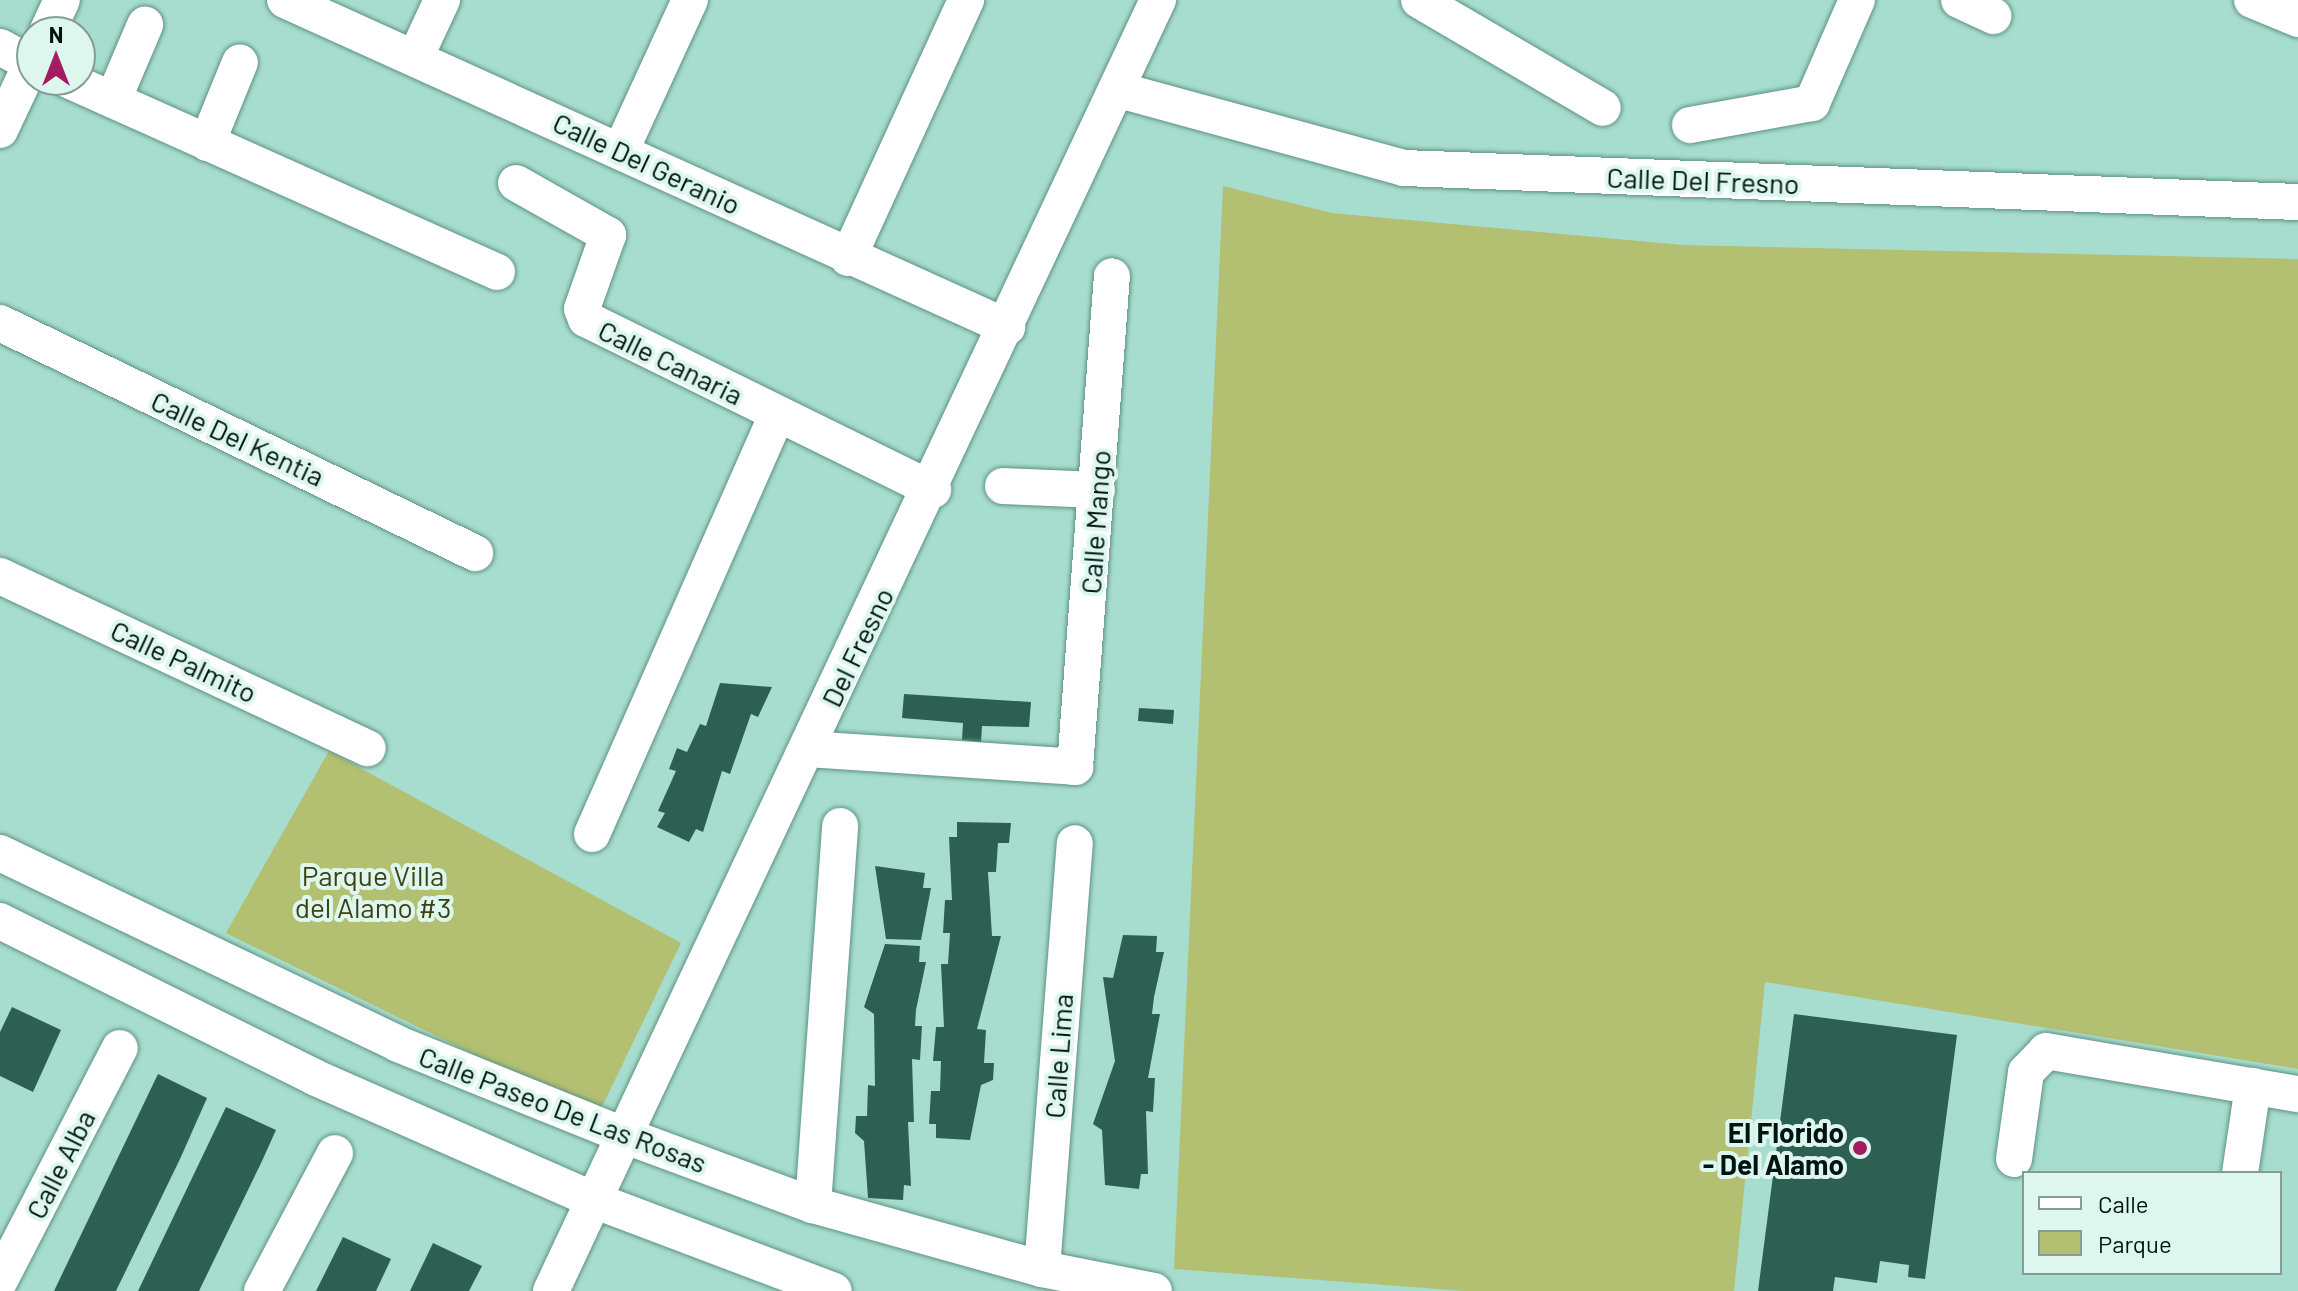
<!DOCTYPE html>
<style>
body{margin:0}
#map{position:relative;width:2298px;height:1291px;overflow:hidden;background:#a7ddce;font-family:Barlow,sans-serif}
div>[style]{position:absolute}
[style*='--x']{left:calc(var(--x)*1px);top:calc(var(--y)*1px);width:calc(var(--w)*1px);rotate:calc(var(--a)*1deg)}
.green>*{inset:0;background:#b3bf71}
.building>*{inset:0;background:#2d5f53}
.roads{filter:drop-shadow(0 0 2px #5e9184) drop-shadow(0 0 2px #5e9184)}
.minor>*{height:36px;margin:-18px;padding:0 18px;transform-origin:18px;border-radius:18px;background:#fff}
.dots>*{width:22px;height:22px;translate:-50% -50%;box-sizing:border-box;border:4px solid #ddf7ef;border-radius:50%}
span{translate:-50% -50%;white-space:nowrap;text-align:center;line-height:1.15;-webkit-text-stroke:8px #ddf7ef;paint-order:stroke}
.street-label{font-size:28px;color:#01140f}
.park-label{font-size:28px;color:#3b4110}
.poi-label{font-size:28px;color:#01140f;font-weight:700}
.right{translate:-100% -50%;text-align:right}
.legend{position:absolute;left:2022px;top:1171px;width:260px;height:104px;box-sizing:border-box;background:#ddf7ef;border:2px solid #859c95;margin:0;padding:10px 14px;list-style:none;font-size:24px;color:#01140f}
.legend li{display:flex;align-items:center;gap:16px;height:40px}
.legend b{width:40px;border:2px solid #859c95}
.north{position:absolute;left:16px;top:16px;width:80px;height:80px;box-sizing:border-box;background:#ddf7ef;border:2px solid #859c95;border-radius:50%;rotate:0deg;font-size:22px;font-weight:700;line-height:32px;text-align:center;color:#01140f}
.north::after{content:'';display:block;margin:auto;width:28px;height:36px;background:#a51b61;clip-path:polygon(50% 0,100% 100%,50% 72%,0 100%)}
</style>
<div id="map">
<div class="green">
<div style="clip-path:polygon(1223px 186px,1332px 213px,1683px 245px,2298px 259px,2298px 1069px,1765px 982px,1734px 1291px,1464px 1291px,1174px 1269px)"></div>
<div style="clip-path:polygon(329px 751px,681px 943px,598px 1115px,226px 933px)"></div>
</div>
<div class="building">
<div style="clip-path:polygon(720px 683px,772px 687px,758px 717px,751px 714px,730px 774px,722px 771px,703px 832px,696px 829px,689px 842px,657px 827px,665px 813px,658px 811px,676px 771px,669px 769px,677px 748px,687px 752px,700px 724px,706px 726px)"></div>
<div style="clip-path:polygon(904px 694px,1031px 702px,1029px 727px,982px 726px,981px 742px,962px 740px,963px 723px,902px 718px)"></div>
<div style="clip-path:polygon(1139px 708px,1174px 710px,1173px 724px,1138px 721px)"></div>
<div style="clip-path:polygon(957px 822px,1011px 823px,1009px 843px,998px 843px,996px 872px,988px 872px,992px 936px,1001px 936px,977px 1029px,986px 1030px,984px 1063px,994px 1063px,993px 1080px,981px 1085px,970px 1140px,936px 1138px,936px 1124px,929px 1124px,931px 1091px,940px 1091px,941px 1061px,933px 1061px,936px 1027px,944px 1027px,941px 964px,948px 964px,950px 933px,943px 933px,945px 900px,952px 900px,949px 837px,957px 837px)"></div>
<div style="clip-path:polygon(875px 866px,925px 873px,923px 888px,931px 888px,921px 940px,886px 939px)"></div>
<div style="clip-path:polygon(1123px 935px,1157px 936px,1156px 952px,1164px 952px,1154px 997px,1152px 1014px,1160px 1014px,1148px 1078px,1155px 1078px,1153px 1112px,1146px 1111px,1148px 1174px,1141px 1174px,1139px 1189px,1105px 1185px,1102px 1130px,1093px 1124px,1115px 1061px,1103px 977px,1113px 978px)"></div>
<div style="clip-path:polygon(885px 944px,920px 946px,919px 962px,926px 962px,916px 1010px,915px 1026px,922px 1026px,920px 1060px,912px 1059px,914px 1122px,908px 1122px,911px 1186px,904px 1185px,903px 1200px,868px 1198px,864px 1141px,855px 1133px,856px 1116px,867px 1116px,868px 1085px,875px 1086px,874px 1014px,864px 1007px)"></div>
<div style="clip-path:polygon(12px 1007px,61px 1030px,33px 1092px,0 1076px,0 1032px)"></div>
<div style="clip-path:polygon(1794px 1014px,1957px 1035px,1925px 1279px,1908px 1277px,1909px 1265px,1880px 1261px,1877px 1283px,1835px 1277px,1833px 1291px,1758px 1291px)"></div>
<div style="clip-path:polygon(158px 1074px,207px 1098px,180px 1159px,116px 1291px,54px 1291px)"></div>
<div style="clip-path:polygon(226px 1107px,276px 1130px,262px 1161px,199px 1291px,138px 1291px)"></div>
<div style="clip-path:polygon(343px 1237px,391px 1259px,376px 1291px,316px 1291px)"></div>
<div style="clip-path:polygon(433px 1243px,482px 1266px,469px 1291px,410px 1291px)"></div>
</div>
<div class="roads">
<div class="minor">
<div style="--x:285;--y:0;--w:793;--a:24.37"></div>
<div style="--x:1419;--y:0;--w:213;--a:30.4"></div>
<div style="--x:1959;--y:0;--w:38;--a:25"></div>
<div style="--x:2252;--y:0;--w:50;--a:22.4"></div>
<div style="--x:47;--y:32;--w:35;--a:-65"></div>
<div style="--x:0;--y:47;--w:36;--a:28"></div>
<div style="--x:416;--y:56;--w:62;--a:-65.1"></div>
<div style="--x:68;--y:80;--w:470;--a:24.1"></div>
<div style="--x:1119;--y:90;--w:295;--a:15.3"></div>
<div style="--x:1404;--y:168;--w:895;--a:2.18"></div>
<div style="--x:113;--y:100;--w:82;--a:-66.9"></div>
<div style="--x:1690;--y:125;--w:124;--a:-10.2"></div>
<div style="--x:1812;--y:103;--w:112;--a:-66.4"></div>
<div style="--x:0;--y:130;--w:75;--a:-64.8"></div>
<div style="--x:207;--y:143;--w:87;--a:-67.8"></div>
<div style="--x:621;--y:150;--w:165;--a:-65.3"></div>
<div style="--x:516;--y:183;--w:106;--a:29.5"></div>
<div style="--x:608;--y:235;--w:78;--a:109.4"></div>
<div style="--x:582;--y:309;--w:11;--a:68"></div>
<div style="--x:586;--y:319;--w:387;--a:26.2"></div>
<div style="--x:848;--y:258;--w:284;--a:-65.4"></div>
<div style="--x:0;--y:323;--w:528;--a:25.84"></div>
<div style="--x:1003;--y:486;--w:94;--a:2.4"></div>
<div style="--x:0;--y:576;--w:406;--a:25.1"></div>
<div style="--x:807;--y:749;--w:269;--a:3.8"></div>
<div style="--x:1075;--y:767;--w:492;--a:-85.7"></div>
<div style="--x:592;--y:834;--w:459;--a:-66.2"></div>
<div style="--x:0;--y:853;--w:441;--a:25.6"></div>
<div style="--x:398;--y:1044;--w:246;--a:22"></div>
<div style="--x:626;--y:1136;--w:199;--a:20.3"></div>
<div style="--x:813;--y:1205;--w:238;--a:15.6"></div>
<div style="--x:1042;--y:1269;--w:114;--a:11.1"></div>
<div style="--x:0;--y:921;--w:353;--a:26.4"></div>
<div style="--x:316;--y:1078;--w:306;--a:23.7"></div>
<div style="--x:596;--y:1201;--w:254;--a:20.7"></div>
<div style="--x:2014;--y:1159;--w:88;--a:-82.1"></div>
<div style="--x:2026;--y:1072;--w:29;--a:-46"></div>
<div style="--x:2046;--y:1051;--w:256;--a:9.7"></div>
<div style="--x:2240;--y:1173;--w:88;--a:-81.5"></div>
<div style="--x:813;--y:1205;--w:380;--a:-85.9"></div>
<div style="--x:1042;--y:1269;--w:427;--a:-85.6"></div>
<div style="--x:0;--y:1280;--w:261;--a:-62.7"></div>
<div style="--x:262;--y:1291;--w:156;--a:-62.1"></div>
<div style="--x:551;--y:1291;--w:1427;--a:-64.82"></div>
</div>
</div>
<div class="dots">
<div style="left:1860px;top:1148px;background:#a51b61"></div>
</div>
<div class="street-label">
<span style="left:647px;top:163px;rotate:25deg">Calle Del Geranio</span>
<span style="left:1703px;top:180px;rotate:2deg">Calle Del Fresno</span>
<span style="left:671px;top:362px;rotate:26deg">Calle Canaria</span>
<span style="left:238px;top:438px;rotate:25deg">Calle Del Kentia</span>
<span style="left:1095px;top:522px;rotate:-86deg">Calle Mango</span>
<span style="left:857px;top:647px;rotate:-64deg">Del Fresno</span>
<span style="left:184px;top:661px;rotate:25deg">Calle Palmito</span>
<span style="left:1058px;top:1056px;rotate:-86deg">Calle Lima</span>
<span style="left:563px;top:1109px;rotate:21deg">Calle Paseo De Las Rosas</span>
<span style="left:60px;top:1164px;rotate:-63deg">Calle Alba</span>
</div>
<div class="park-label">
<span style="left:373px;top:891px">Parque Villa<br>del Alamo #3</span>
</div>
<div class="poi-label">
<span class="right" style="left:1844px;top:1148px">El Florido<br>- Del Alamo</span>
</div>
<ul class="legend">
<li><b style="height:10px;background:#fff"></b>Calle</li>
<li><b style="height:22px;background:#b3bf71"></b>Parque</li>
</ul>
<div class="north">N</div>
</div>
